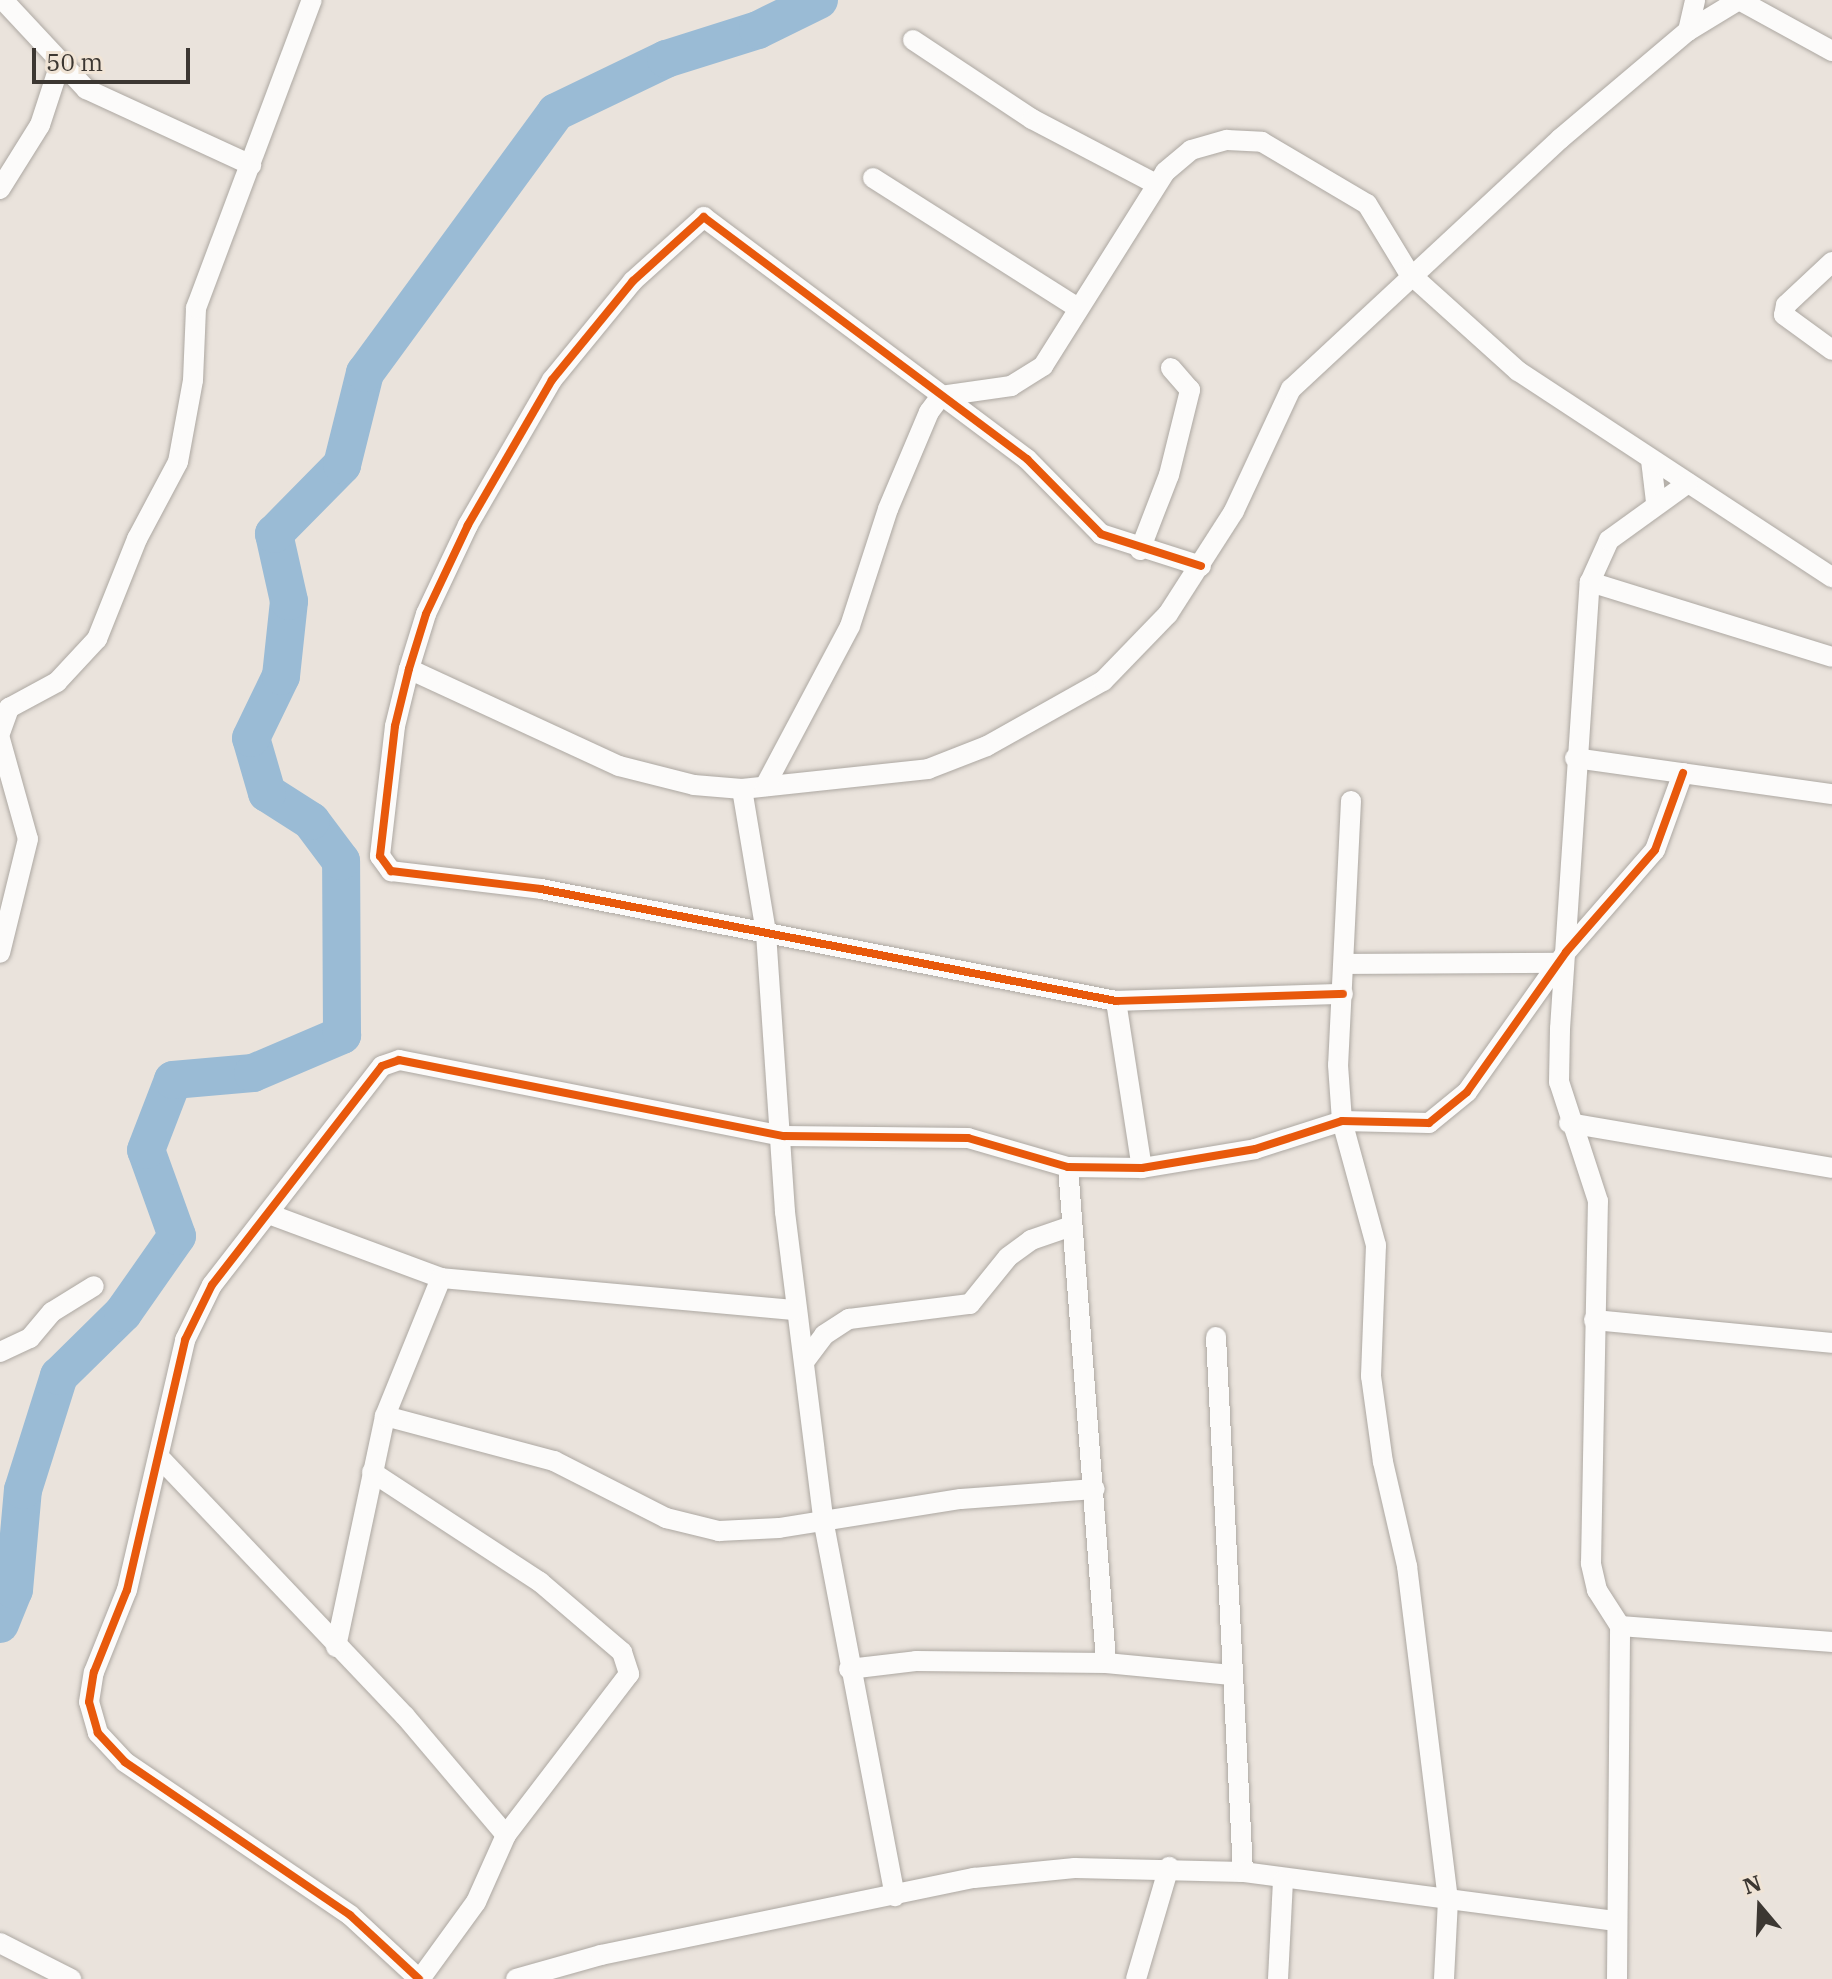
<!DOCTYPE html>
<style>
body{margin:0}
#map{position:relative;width:1832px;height:1979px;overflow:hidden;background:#eae3dc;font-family:"IBM Plex Serif",serif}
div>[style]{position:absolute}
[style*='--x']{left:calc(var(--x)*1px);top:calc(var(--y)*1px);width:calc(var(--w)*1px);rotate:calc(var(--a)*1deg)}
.river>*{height:38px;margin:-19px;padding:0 19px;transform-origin:19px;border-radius:19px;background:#9abbd5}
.roads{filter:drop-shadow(0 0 2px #ada8a2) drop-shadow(0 0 2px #ada8a2)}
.minor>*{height:20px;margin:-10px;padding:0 10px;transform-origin:10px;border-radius:10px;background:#fcfbfa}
.cycleway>*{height:8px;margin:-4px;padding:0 4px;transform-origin:4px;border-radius:4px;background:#e8590c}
span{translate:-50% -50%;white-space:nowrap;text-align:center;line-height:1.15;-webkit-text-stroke:6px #f0e4d6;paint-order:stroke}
.north{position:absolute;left:1720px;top:1867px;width:80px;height:80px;-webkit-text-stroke:6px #f0e4d6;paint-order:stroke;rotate:341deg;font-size:22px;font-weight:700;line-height:32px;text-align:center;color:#3c3732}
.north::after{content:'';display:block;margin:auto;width:28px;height:36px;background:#3c3732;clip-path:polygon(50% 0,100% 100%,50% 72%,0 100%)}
.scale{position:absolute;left:32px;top:48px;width:158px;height:36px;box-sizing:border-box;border:4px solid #3c3732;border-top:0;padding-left:10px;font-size:24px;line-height:28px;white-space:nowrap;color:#3c3732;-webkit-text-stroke:6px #f0e4d6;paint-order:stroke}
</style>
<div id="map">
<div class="river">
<div style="--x:0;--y:1624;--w:37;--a:-68"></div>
<div style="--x:14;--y:1590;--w:100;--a:-84.9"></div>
<div style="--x:23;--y:1490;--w:120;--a:-72.5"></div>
<div style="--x:59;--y:1376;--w:90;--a:-44.5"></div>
<div style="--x:123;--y:1313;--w:94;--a:-55"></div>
<div style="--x:177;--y:1236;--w:91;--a:-109.8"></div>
<div style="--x:146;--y:1150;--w:75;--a:-68.9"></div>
<div style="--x:173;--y:1080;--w:80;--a:-5"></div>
<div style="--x:253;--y:1073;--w:97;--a:-23.1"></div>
<div style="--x:342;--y:1035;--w:174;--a:-90.3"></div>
<div style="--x:341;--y:861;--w:50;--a:-126.9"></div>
<div style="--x:311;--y:821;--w:52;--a:-147.5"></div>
<div style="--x:267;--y:793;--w:57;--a:-106.2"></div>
<div style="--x:251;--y:738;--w:69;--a:-64.2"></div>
<div style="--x:281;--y:676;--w:75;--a:-83.9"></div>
<div style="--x:289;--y:601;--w:69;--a:-102.6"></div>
<div style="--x:274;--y:534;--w:97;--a:-45.4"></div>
<div style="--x:342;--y:465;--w:95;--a:-76"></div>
<div style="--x:365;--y:373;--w:323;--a:-53.8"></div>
<div style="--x:556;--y:112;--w:122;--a:-25.7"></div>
<div style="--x:666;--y:59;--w:96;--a:-17.5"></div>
<div style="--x:758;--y:30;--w:68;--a:-26.2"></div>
</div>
<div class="roads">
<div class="minor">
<div style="--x:3;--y:0;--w:122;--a:47"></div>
<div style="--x:86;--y:89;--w:182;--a:24.7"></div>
<div style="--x:1739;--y:0;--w:106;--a:28.7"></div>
<div style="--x:1688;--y:31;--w:32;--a:-77"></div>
<div style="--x:913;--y:40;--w:143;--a:33.6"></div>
<div style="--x:1032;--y:119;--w:140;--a:27.7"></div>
<div style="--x:873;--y:178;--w:243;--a:32.4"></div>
<div style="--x:0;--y:189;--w:75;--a:-58"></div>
<div style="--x:40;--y:125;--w:61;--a:-71.9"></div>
<div style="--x:1832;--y:262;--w:63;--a:136.9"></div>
<div style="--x:1786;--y:305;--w:10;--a:101"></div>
<div style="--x:1784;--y:315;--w:59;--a:36.1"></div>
<div style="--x:1651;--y:460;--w:42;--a:83.2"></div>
<div style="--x:1140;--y:550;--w:80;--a:-68.9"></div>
<div style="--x:1169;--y:475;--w:88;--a:-76.1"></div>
<div style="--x:1190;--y:390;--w:29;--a:-131"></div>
<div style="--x:1201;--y:566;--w:105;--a:-162.3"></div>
<div style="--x:1101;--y:534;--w:105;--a:-134.6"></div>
<div style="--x:1027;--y:459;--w:404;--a:-143.2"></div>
<div style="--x:704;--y:217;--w:96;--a:138"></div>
<div style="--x:633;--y:281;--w:128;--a:129.3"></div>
<div style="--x:552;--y:380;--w:168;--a:120.1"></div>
<div style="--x:468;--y:525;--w:98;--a:115.3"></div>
<div style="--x:426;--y:614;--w:58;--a:107.2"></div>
<div style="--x:409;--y:669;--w:59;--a:103.8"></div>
<div style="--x:395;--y:726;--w:131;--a:96.6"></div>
<div style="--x:380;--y:856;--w:19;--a:54"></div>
<div style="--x:391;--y:871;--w:151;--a:6.8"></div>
<div style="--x:541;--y:889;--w:586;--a:11.02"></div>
<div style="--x:1116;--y:1001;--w:227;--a:-1.8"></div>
<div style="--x:1590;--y:582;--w:253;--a:17.2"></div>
<div style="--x:409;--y:669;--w:231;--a:24.8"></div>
<div style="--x:619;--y:766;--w:77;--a:14.2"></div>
<div style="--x:694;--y:785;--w:48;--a:4.8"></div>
<div style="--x:742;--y:789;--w:187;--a:-6.1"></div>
<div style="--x:928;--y:769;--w:63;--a:-21.3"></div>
<div style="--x:987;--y:746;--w:133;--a:-29.3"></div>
<div style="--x:1103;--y:681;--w:93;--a:-45.9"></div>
<div style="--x:1168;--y:614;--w:122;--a:-57.3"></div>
<div style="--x:1234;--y:511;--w:135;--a:-65"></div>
<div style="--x:1291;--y:389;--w:367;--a:-42.9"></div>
<div style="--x:1560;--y:139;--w:167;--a:-40.2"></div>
<div style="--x:1688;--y:31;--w:60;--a:-31.3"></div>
<div style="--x:0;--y:733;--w:27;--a:-70"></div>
<div style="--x:9;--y:708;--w:55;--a:-28.4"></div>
<div style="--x:57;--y:682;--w:59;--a:-47.1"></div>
<div style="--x:97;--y:639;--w:108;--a:-68.2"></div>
<div style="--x:137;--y:539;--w:87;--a:-62"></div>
<div style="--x:178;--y:462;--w:83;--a:-79.6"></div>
<div style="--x:193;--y:380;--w:72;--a:-87.6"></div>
<div style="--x:196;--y:308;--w:329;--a:-69.4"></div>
<div style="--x:0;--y:739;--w:104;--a:74.4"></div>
<div style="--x:28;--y:839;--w:117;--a:103.8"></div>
<div style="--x:1575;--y:758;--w:260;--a:8"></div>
<div style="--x:765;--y:786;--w:181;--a:-62"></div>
<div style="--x:850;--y:626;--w:123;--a:-72"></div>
<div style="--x:888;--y:509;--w:105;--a:-67.1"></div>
<div style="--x:929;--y:412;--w:20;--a:-53"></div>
<div style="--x:941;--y:396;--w:71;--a:-8.1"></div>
<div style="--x:1011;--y:386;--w:38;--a:-32"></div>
<div style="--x:1043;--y:366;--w:229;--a:-57.8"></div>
<div style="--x:1165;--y:172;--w:34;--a:-40"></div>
<div style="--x:1191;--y:150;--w:37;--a:-16"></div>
<div style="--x:1227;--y:140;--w:35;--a:3"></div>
<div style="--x:1262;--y:142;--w:122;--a:30.6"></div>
<div style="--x:1367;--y:204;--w:81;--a:58.7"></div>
<div style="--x:1409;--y:273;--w:147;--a:42"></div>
<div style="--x:1518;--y:371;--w:376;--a:33.3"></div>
<div style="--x:742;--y:789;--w:146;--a:80.5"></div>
<div style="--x:766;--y:933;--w:280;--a:86.1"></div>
<div style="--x:785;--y:1212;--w:309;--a:82.9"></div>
<div style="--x:823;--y:1519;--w:384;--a:79.2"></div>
<div style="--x:1351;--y:801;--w:264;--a:92.8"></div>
<div style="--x:1338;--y:1065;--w:56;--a:85.9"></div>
<div style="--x:1342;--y:1121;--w:129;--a:74.7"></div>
<div style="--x:1376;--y:1245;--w:131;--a:92.2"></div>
<div style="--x:1371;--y:1376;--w:87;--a:82.1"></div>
<div style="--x:1383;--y:1462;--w:107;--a:77"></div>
<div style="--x:1407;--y:1566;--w:337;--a:83"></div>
<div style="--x:1448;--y:1900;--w:79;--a:92.9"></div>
<div style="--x:1347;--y:964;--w:210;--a:-0.3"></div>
<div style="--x:1116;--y:1001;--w:169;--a:81.2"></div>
<div style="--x:1569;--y:1123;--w:267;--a:9.7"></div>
<div style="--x:1068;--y:1167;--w:497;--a:85.6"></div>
<div style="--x:269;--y:1214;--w:184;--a:20.4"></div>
<div style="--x:441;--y:1278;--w:355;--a:5.2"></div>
<div style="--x:1594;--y:1320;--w:239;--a:5.5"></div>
<div style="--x:1216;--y:1337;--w:536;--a:87.11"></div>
<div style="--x:0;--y:1352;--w:33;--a:-25"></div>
<div style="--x:30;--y:1338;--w:34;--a:-50"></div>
<div style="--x:52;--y:1312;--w:49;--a:-31.8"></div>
<div style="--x:804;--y:1362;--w:34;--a:-53"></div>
<div style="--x:824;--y:1335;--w:30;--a:-33"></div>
<div style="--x:849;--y:1319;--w:122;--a:-7.1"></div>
<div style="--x:970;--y:1304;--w:60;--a:-51"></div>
<div style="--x:1008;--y:1257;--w:29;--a:-36"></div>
<div style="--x:1031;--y:1240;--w:43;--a:-18.9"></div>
<div style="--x:385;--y:1416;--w:175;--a:14.9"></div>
<div style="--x:554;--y:1461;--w:126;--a:27"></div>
<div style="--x:666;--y:1518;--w:55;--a:13.8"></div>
<div style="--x:719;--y:1531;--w:60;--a:-2.9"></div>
<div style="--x:779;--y:1528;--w:184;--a:-9.1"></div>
<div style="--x:961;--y:1499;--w:134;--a:-4.3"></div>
<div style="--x:159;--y:1457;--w:357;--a:46.5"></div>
<div style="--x:405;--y:1716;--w:156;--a:49.7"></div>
<div style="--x:372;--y:1472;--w:201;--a:33.2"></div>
<div style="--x:540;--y:1582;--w:108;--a:40.5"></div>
<div style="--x:622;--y:1652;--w:23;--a:72"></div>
<div style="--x:629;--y:1674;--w:203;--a:127.4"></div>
<div style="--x:506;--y:1835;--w:73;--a:114.1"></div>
<div style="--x:476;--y:1902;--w:95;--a:126"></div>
<div style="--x:1620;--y:1626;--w:213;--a:4.3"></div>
<div style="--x:336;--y:1647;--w:236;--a:-78"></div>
<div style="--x:385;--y:1416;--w:149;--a:-67.9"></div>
<div style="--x:849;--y:1669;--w:67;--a:-6.8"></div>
<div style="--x:916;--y:1661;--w:190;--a:0.6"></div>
<div style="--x:1106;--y:1663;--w:126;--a:5.5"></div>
<div style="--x:0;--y:1943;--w:80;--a:26.9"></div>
<div style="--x:419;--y:1979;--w:94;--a:-137.2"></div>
<div style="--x:350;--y:1915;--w:272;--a:-145.8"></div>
<div style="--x:125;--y:1762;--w:40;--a:-133"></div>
<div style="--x:98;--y:1733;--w:32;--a:-106"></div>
<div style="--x:89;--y:1702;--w:30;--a:-81"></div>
<div style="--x:94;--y:1672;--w:88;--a:-68.1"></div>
<div style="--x:127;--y:1590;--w:257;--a:-76.9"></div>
<div style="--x:185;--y:1340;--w:61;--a:-63.9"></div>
<div style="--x:212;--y:1285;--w:277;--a:-52.2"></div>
<div style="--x:382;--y:1066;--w:18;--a:-19"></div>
<div style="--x:399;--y:1060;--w:392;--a:11.2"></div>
<div style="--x:784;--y:1136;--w:184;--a:0.6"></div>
<div style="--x:968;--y:1138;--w:104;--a:16.2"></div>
<div style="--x:1068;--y:1167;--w:74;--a:0.8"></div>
<div style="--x:1142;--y:1168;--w:115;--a:-9.5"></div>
<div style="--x:1255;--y:1149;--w:91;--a:-17.8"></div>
<div style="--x:1342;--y:1121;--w:87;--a:1.3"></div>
<div style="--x:1429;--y:1123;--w:49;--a:-39.2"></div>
<div style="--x:1467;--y:1092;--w:171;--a:-54.7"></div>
<div style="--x:1566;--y:952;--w:135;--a:-48.9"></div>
<div style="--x:1655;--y:850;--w:82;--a:-70"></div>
<div style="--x:516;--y:1979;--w:88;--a:-15.8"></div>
<div style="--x:601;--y:1955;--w:381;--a:-11.7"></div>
<div style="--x:974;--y:1878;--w:101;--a:-5.7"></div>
<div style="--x:1075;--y:1868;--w:168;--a:1.4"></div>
<div style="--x:1243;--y:1872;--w:374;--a:7.5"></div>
<div style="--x:1136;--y:1979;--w:117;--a:-73.6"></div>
<div style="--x:1278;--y:1979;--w:98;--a:-87.1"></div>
<div style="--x:1617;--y:1979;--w:353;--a:-89.5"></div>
<div style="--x:1620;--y:1626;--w:43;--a:-122.6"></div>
<div style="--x:1597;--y:1590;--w:28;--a:-103"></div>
<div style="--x:1591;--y:1563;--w:362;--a:-88.9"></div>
<div style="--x:1598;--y:1201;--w:125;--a:-108.1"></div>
<div style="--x:1559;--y:1082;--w:53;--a:-88.9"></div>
<div style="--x:1560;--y:1029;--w:448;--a:-86.2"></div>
<div style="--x:1590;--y:582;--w:46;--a:-65.7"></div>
<div style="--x:1609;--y:540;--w:97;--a:-35.8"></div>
</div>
</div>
<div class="cycleway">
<div style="--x:1201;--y:566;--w:105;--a:-162.3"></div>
<div style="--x:1101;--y:534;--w:105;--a:-134.6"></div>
<div style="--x:1027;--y:459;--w:404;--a:-143.2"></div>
<div style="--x:704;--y:217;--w:96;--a:138"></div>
<div style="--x:633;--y:281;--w:128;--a:129.3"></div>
<div style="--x:552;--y:380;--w:168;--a:120.1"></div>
<div style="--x:468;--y:525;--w:98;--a:115.3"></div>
<div style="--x:426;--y:614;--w:58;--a:107.2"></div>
<div style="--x:409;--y:669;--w:59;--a:103.8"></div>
<div style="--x:395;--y:726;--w:131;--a:96.6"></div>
<div style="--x:380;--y:856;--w:19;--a:54"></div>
<div style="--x:391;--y:871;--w:151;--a:6.8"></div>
<div style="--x:541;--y:889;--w:586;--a:11.02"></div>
<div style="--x:1116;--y:1001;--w:227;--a:-1.8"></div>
<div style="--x:419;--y:1979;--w:94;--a:-137.2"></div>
<div style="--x:350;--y:1915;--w:272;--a:-145.8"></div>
<div style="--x:125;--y:1762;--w:40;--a:-133"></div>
<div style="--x:98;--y:1733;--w:32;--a:-106"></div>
<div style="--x:89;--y:1702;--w:30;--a:-81"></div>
<div style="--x:94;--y:1672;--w:88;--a:-68.1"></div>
<div style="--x:127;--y:1590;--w:257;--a:-76.9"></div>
<div style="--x:185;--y:1340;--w:61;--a:-63.9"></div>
<div style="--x:212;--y:1285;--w:277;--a:-52.2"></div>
<div style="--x:382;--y:1066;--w:18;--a:-19"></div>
<div style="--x:399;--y:1060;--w:392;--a:11.2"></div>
<div style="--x:784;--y:1136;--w:184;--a:0.6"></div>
<div style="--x:968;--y:1138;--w:104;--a:16.2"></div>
<div style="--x:1068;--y:1167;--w:74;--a:0.8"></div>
<div style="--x:1142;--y:1168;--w:115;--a:-9.5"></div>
<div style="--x:1255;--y:1149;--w:91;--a:-17.8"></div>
<div style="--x:1342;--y:1121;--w:87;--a:1.3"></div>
<div style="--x:1429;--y:1123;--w:49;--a:-39.2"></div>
<div style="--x:1467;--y:1092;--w:171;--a:-54.7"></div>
<div style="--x:1566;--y:952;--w:135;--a:-48.9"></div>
<div style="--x:1655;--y:850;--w:82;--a:-70"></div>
</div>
<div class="north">N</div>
<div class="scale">50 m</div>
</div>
